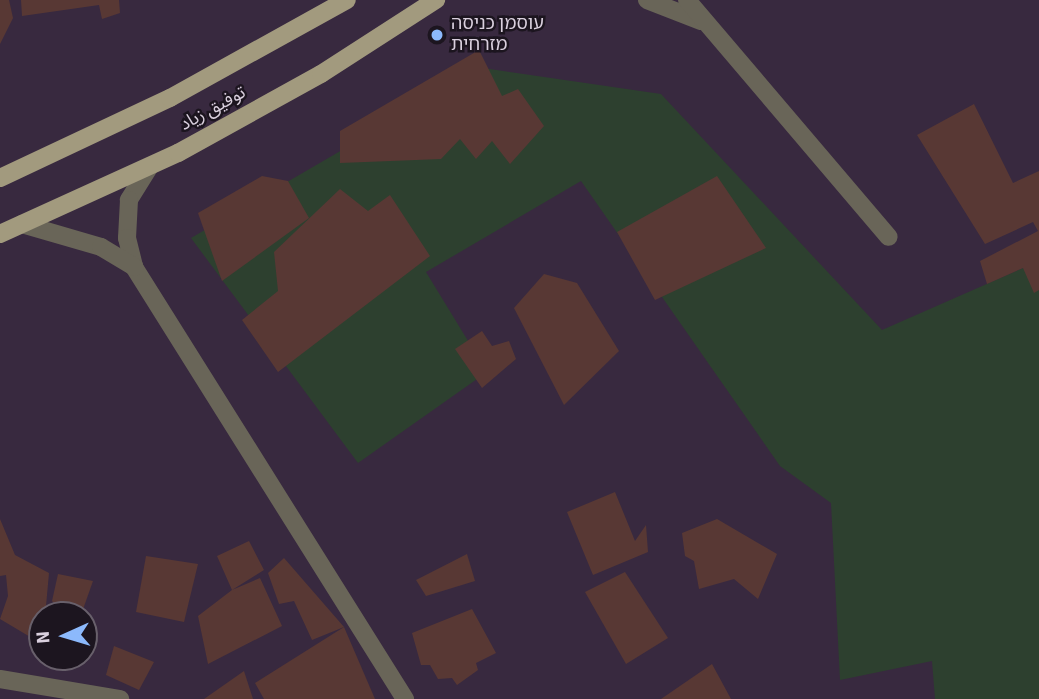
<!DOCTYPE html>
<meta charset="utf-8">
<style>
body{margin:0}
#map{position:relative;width:1039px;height:699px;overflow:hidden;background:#38293f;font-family:"Source Sans 3","Noto Sans Arabic","Noto Sans Hebrew",sans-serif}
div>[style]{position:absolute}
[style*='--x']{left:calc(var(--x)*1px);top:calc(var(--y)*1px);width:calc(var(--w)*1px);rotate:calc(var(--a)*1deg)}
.green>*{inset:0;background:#2d402f}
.building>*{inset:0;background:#583834}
.minor>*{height:18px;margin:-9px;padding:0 9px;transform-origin:9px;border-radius:9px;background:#696558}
.major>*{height:18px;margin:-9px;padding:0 9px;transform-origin:9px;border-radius:9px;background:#a29a7e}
.dots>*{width:19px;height:19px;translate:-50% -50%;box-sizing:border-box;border:4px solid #1c151f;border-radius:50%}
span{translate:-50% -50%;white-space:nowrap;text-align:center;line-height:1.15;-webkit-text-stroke:5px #1c151f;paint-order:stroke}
.poi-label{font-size:18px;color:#dad0de}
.left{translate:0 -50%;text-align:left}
.street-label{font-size:18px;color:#dad0de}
.north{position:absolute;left:28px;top:601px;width:70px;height:70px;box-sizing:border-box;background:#1c151f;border:2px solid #68606b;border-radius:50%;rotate:266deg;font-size:19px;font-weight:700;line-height:28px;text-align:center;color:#dad0de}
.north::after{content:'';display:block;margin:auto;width:24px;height:32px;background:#8cb9fc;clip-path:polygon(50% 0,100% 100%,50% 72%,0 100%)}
</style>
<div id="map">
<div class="green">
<div style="clip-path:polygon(483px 68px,661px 94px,882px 330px,1039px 261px,1039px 699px,935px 699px,932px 661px,840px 680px,831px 503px,780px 466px,581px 181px,426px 272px,487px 372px,358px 463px,191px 238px)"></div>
</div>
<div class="building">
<div style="clip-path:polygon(0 0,9px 0,13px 18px,0 44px)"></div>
<div style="clip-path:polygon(21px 0,119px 0,120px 13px,102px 19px,99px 5px,22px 16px)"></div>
<div style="clip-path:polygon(479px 50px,502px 96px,518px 89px,544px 126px,510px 164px,492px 141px,476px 159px,460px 139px,441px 159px,340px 163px,340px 131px)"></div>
<div style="clip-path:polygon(974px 104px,1013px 183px,1039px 171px,1039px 290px,1034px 293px,1023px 268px,987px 284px,980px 261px,1038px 231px,1033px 222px,985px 244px,917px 135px)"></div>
<div style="clip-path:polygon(262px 176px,288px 181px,309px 218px,222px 281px,198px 213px)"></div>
<div style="clip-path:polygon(717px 176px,766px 248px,655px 300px,617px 232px)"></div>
<div style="clip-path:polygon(340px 189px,368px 211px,390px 195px,430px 256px,278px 372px,242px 320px,278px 291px,274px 252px)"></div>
<div style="clip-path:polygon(544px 274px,577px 283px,619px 351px,564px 405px,514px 308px)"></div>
<div style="clip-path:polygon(482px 331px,492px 346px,509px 341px,516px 359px,482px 388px,455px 349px)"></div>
<div style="clip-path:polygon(615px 492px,635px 541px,646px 525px,648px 552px,593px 575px,567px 512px)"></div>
<div style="clip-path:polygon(0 519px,15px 555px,49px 573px,46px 606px,59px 615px,42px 615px,42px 644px,0 619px,8px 596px,6px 575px,0 576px)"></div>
<div style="clip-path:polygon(717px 519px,777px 554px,758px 599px,734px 579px,699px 589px,694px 561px,685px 556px,682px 533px)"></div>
<div style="clip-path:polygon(249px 541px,264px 570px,232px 590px,260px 578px,282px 626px,208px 664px,198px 616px,232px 590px,217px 556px)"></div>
<div style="clip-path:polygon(467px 554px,475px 581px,426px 596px,416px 580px)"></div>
<div style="clip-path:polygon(146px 556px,198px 564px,184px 622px,136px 612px)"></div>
<div style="clip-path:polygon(284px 558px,344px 627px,312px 640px,294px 601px,279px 604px,268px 573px)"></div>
<div style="clip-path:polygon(625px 572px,668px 638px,626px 664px,585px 592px)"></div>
<div style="clip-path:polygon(58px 574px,93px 581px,81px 615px,63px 615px,52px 601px)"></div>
<div style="clip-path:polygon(472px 609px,496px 653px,476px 663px,478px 670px,457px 685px,452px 678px,438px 679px,430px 665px,421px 665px,412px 633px)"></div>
<div style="clip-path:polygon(344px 627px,375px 699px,264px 699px,255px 683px)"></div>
<div style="clip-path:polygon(114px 646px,154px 662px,139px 690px,106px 675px)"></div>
<div style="clip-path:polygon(712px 664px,731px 699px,661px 699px)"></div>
<div style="clip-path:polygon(244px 671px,253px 699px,204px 699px)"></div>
</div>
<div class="minor">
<div style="--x:647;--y:0;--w:58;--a:21.3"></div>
<div style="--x:687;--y:0;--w:311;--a:49.6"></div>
<div style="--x:150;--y:166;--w:40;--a:122"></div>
<div style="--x:129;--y:200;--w:38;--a:93"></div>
<div style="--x:127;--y:238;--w:30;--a:76"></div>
<div style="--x:134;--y:267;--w:510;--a:57.9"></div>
<div style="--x:22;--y:224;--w:82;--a:16.2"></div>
<div style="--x:101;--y:247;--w:39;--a:31"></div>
<div style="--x:0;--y:679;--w:122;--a:9.5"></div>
</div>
<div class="major">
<div style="--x:0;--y:178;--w:188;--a:-25.2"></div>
<div style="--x:170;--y:98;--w:202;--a:-29"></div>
<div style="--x:0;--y:234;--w:196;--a:-24.5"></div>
<div style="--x:178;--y:153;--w:163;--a:-28.9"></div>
<div style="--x:321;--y:74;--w:137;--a:-32.8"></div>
</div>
<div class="dots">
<div style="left:437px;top:35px;background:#8cb9fc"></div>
</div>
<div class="poi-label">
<span class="left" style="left:451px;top:35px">עוסמן כניסה<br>מזרחית</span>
</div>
<div class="street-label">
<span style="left:213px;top:109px;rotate:-29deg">توفيق زياد</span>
</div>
<div class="north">N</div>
</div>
